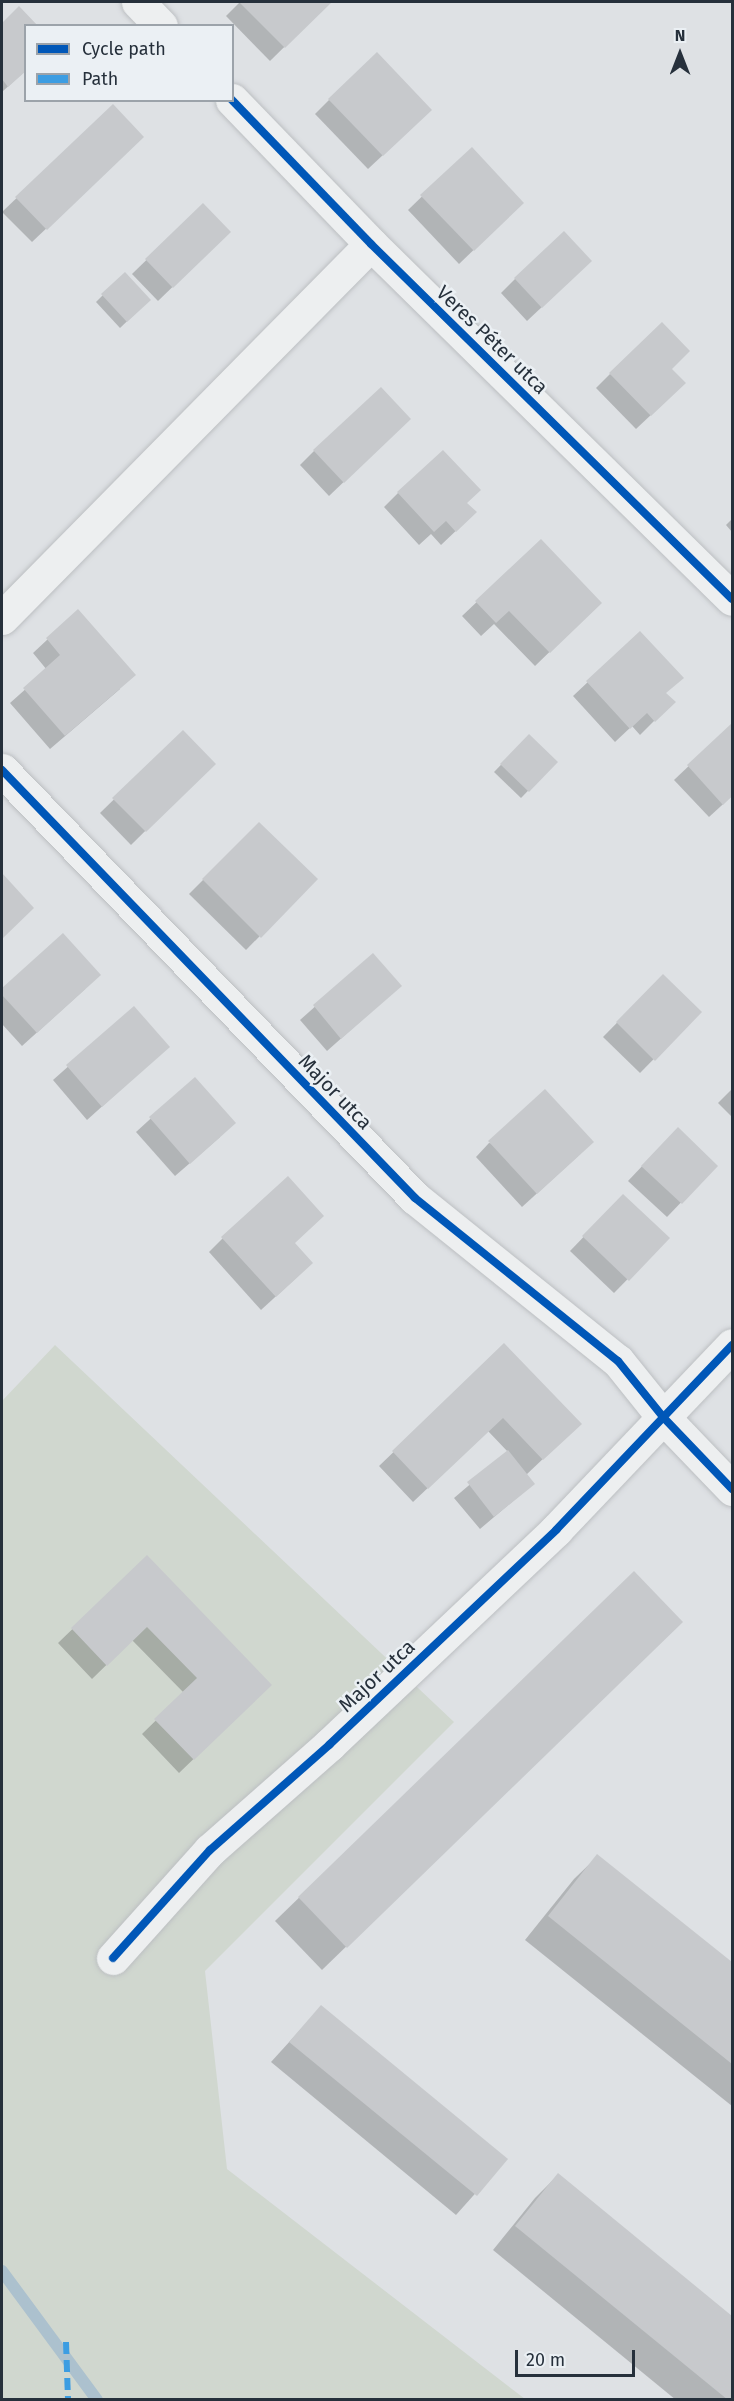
<!DOCTYPE html>
<meta charset="utf-8">
<style>
body{margin:0}
#map{position:relative;width:734px;height:2401px;overflow:hidden;background:#dee1e4;font-family:"Fira Sans",sans-serif}
div>[style]{position:absolute}
[style*='--x']{left:calc(var(--x)*1px);top:calc(var(--y)*1px);width:calc(var(--w)*1px);rotate:calc(var(--a)*1deg)}
.green>*{inset:0;background:#d0d7cf}
.shadow>*{inset:0;background:#0003}
.stream>*{height:12px;margin:-6px;padding:0 6px;transform-origin:6px;border-radius:6px;background:#acc1ce}
.building>*{inset:0;background:#c7c9cc}
.roads{filter:drop-shadow(0 0 2px #bcbfc2) drop-shadow(0 0 2px #bcbfc2)}
.street>*{height:33px;margin:-16.5px;padding:0 16.5px;transform-origin:16.5px;border-radius:16.5px;background:#edeff0}
.quiet>*{height:6px;margin-top:-3px;transform-origin:0;background:repeating-linear-gradient(90deg,#3c9de2 0 12px,transparent 0 18px)}
.cycleway>*{height:8px;margin:-4px;padding:0 4px;transform-origin:4px;border-radius:4px;background:#0057b8}
span{translate:-50% -50%;white-space:nowrap;text-align:center;line-height:1.15;-webkit-text-stroke:5px #ebf0f4;paint-order:stroke}
.street-label{font-size:20px;color:#26303b}
.frame{position:absolute;inset:0;border:3px solid #26303b;pointer-events:none}
.legend{position:absolute;left:24px;top:24px;width:210px;height:78px;box-sizing:border-box;background:#ebf0f4;border:2px solid #9ca3aa;margin:0;padding:8px 10px;list-style:none;font-size:18px;color:#26303b}
.legend li{display:flex;align-items:center;gap:12px;height:30px}
.legend b{width:30px;border:2px solid #9ca3aa}
.north{position:absolute;left:650px;top:24px;width:60px;height:60px;-webkit-text-stroke:4px #ebf0f4;paint-order:stroke;rotate:0deg;font-size:16px;font-weight:700;line-height:24px;text-align:center;color:#26303b}
.north::after{content:'';display:block;margin:auto;width:21px;height:27px;background:#26303b;clip-path:polygon(50% 0,100% 100%,50% 72%,0 100%)}
.scale{position:absolute;left:515px;top:2350px;width:120px;height:27px;box-sizing:border-box;border:3px solid #26303b;border-top:0;padding-left:8px;font-size:18px;line-height:21px;white-space:nowrap;color:#26303b;-webkit-text-stroke:4px #ebf0f4;paint-order:stroke}
</style>
<div id="map">
<div class="green">
<div style="clip-path:polygon(55px 1345px,454px 1722px,205px 1971px,227px 2169px,525px 2399px,2px 2399px,2px 1401px)"></div>
</div>
<div class="shadow">
<div style="clip-path:polygon(240px 2px,330px 2px,270px 61px,226px 16px)"></div>
<div style="clip-path:polygon(19px 8px,26px 26px,26px 70px,2px 92px,2px 25px)"></div>
<div style="clip-path:polygon(329px 100px,416px 124px,368px 169px,315px 114px)"></div>
<div style="clip-path:polygon(113px 106px,128px 151px,32px 242px,2px 212px)"></div>
<div style="clip-path:polygon(471px 149px,508px 217px,459px 264px,408px 210px)"></div>
<div style="clip-path:polygon(203px 205px,215px 246px,158px 301px,132px 274px)"></div>
<div style="clip-path:polygon(576px 275px,527px 321px,501px 293px,515px 279px)"></div>
<div style="clip-path:polygon(103px 295px,142px 307px,120px 328px,96px 302px)"></div>
<div style="clip-path:polygon(610px 374px,670px 397px,636px 429px,596px 388px)"></div>
<div style="clip-path:polygon(395px 433px,329px 496px,300px 465px,314px 451px)"></div>
<div style="clip-path:polygon(398px 493px,466px 503px,461px 526px,441px 545px,431px 534px,419px 545px,384px 507px)"></div>
<div style="clip-path:polygon(732px 519px,732px 532px,726px 525px)"></div>
<div style="clip-path:polygon(541px 541px,600px 603px,535px 666px,494px 624px,481px 636px,462px 616px)"></div>
<div style="clip-path:polygon(78px 611px,120px 689px,50px 749px,10px 703px,47px 670px,33px 653px)"></div>
<div style="clip-path:polygon(640px 633px,665px 694px,659px 716px,640px 735px,632px 726px,615px 742px,573px 696px)"></div>
<div style="clip-path:polygon(732px 725px,732px 796px,709px 817px,674px 780px)"></div>
<div style="clip-path:polygon(183px 732px,213px 764px,131px 845px,100px 813px)"></div>
<div style="clip-path:polygon(529px 736px,556px 762px,521px 798px,494px 772px)"></div>
<div style="clip-path:polygon(259px 824px,316px 879px,246px 950px,189px 894px)"></div>
<div style="clip-path:polygon(2px 875px,32px 907px,2px 937px)"></div>
<div style="clip-path:polygon(63px 935px,85px 989px,22px 1046px,2px 1024px,2px 990px)"></div>
<div style="clip-path:polygon(373px 955px,400px 986px,327px 1051px,300px 1020px)"></div>
<div style="clip-path:polygon(663px 976px,700px 1012px,640px 1073px,603px 1037px)"></div>
<div style="clip-path:polygon(134px 1008px,168px 1047px,87px 1120px,53px 1080px)"></div>
<div style="clip-path:polygon(194px 1079px,220px 1137px,175px 1176px,136px 1132px)"></div>
<div style="clip-path:polygon(732px 1089px,732px 1117px,718px 1103px)"></div>
<div style="clip-path:polygon(489px 1143px,578px 1156px,522px 1207px,476px 1157px)"></div>
<div style="clip-path:polygon(664px 1143px,716px 1166px,667px 1217px,628px 1181px)"></div>
<div style="clip-path:polygon(623px 1196px,668px 1238px,614px 1293px,570px 1251px)"></div>
<div style="clip-path:polygon(223px 1238px,293px 1244px,297px 1277px,261px 1310px,209px 1252px)"></div>
<div style="clip-path:polygon(504px 1346px,565px 1438px,526px 1475px,533px 1484px,480px 1529px,454px 1498px,508px 1452px,488px 1431px,413px 1502px,379px 1466px)"></div>
<div style="clip-path:polygon(147px 1557px,256px 1699px,179px 1773px,142px 1734px,184px 1693px,132px 1640px,92px 1679px,58px 1643px)"></div>
<div style="clip-path:polygon(634px 1573px,657px 1645px,322px 1970px,275px 1921px)"></div>
<div style="clip-path:polygon(598px 1856px,732px 1964px,732px 2106px,525px 1940px,574px 1879px)"></div>
<div style="clip-path:polygon(321px 2007px,506px 2159px,456px 2215px,271px 2062px)"></div>
<div style="clip-path:polygon(558px 2175px,732px 2317px,732px 2400px,676px 2400px,493px 2250px,535px 2198px)"></div>
</div>
<div class="stream">
<div style="--x:2;--y:2271;--w:160;--a:53.6"></div>
</div>
<div class="building">
<div style="clip-path:polygon(239px 2px,332px 2px,285px 48px)"></div>
<div style="clip-path:polygon(19px 6px,38px 26px,26px 26px,26px 71px,8px 87px,2px 79px,2px 23px)"></div>
<div style="clip-path:polygon(377px 52px,432px 110px,383px 156px,328px 99px)"></div>
<div style="clip-path:polygon(113px 104px,144px 137px,47px 230px,15px 197px)"></div>
<div style="clip-path:polygon(472px 147px,524px 203px,474px 251px,420px 195px)"></div>
<div style="clip-path:polygon(203px 203px,231px 232px,173px 288px,145px 259px)"></div>
<div style="clip-path:polygon(564px 231px,592px 261px,542px 308px,514px 278px)"></div>
<div style="clip-path:polygon(125px 272px,151px 300px,127px 322px,101px 294px)"></div>
<div style="clip-path:polygon(662px 322px,690px 351px,672px 369px,686px 383px,651px 416px,609px 373px)"></div>
<div style="clip-path:polygon(381px 387px,411px 419px,344px 483px,313px 450px)"></div>
<div style="clip-path:polygon(443px 450px,481px 490px,467px 503px,477px 512px,456px 532px,446px 521px,434px 532px,397px 492px)"></div>
<div style="clip-path:polygon(541px 539px,602px 603px,550px 653px,509px 611px,496px 623px,475px 601px)"></div>
<div style="clip-path:polygon(78px 609px,136px 675px,65px 736px,23px 688px,60px 655px,46px 638px)"></div>
<div style="clip-path:polygon(640px 631px,684px 678px,666px 693px,676px 702px,655px 722px,647px 713px,630px 729px,586px 681px)"></div>
<div style="clip-path:polygon(732px 723px,732px 796px,723px 805px,687px 765px)"></div>
<div style="clip-path:polygon(183px 730px,216px 764px,146px 832px,112px 798px)"></div>
<div style="clip-path:polygon(529px 734px,558px 762px,529px 792px,500px 764px)"></div>
<div style="clip-path:polygon(259px 822px,318px 879px,261px 938px,202px 879px)"></div>
<div style="clip-path:polygon(2px 873px,34px 908px,2px 939px)"></div>
<div style="clip-path:polygon(63px 933px,101px 975px,37px 1033px,2px 995px,2px 988px)"></div>
<div style="clip-path:polygon(373px 953px,402px 986px,341px 1039px,313px 1005px)"></div>
<div style="clip-path:polygon(663px 974px,702px 1012px,655px 1061px,616px 1022px)"></div>
<div style="clip-path:polygon(134px 1006px,170px 1047px,102px 1107px,66px 1065px)"></div>
<div style="clip-path:polygon(195px 1077px,236px 1123px,190px 1164px,149px 1117px)"></div>
<div style="clip-path:polygon(545px 1089px,594px 1142px,537px 1194px,488px 1141px)"></div>
<div style="clip-path:polygon(678px 1127px,718px 1166px,682px 1204px,641px 1166px)"></div>
<div style="clip-path:polygon(288px 1176px,324px 1216px,295px 1243px,313px 1263px,276px 1297px,221px 1237px)"></div>
<div style="clip-path:polygon(623px 1194px,670px 1238px,629px 1281px,582px 1236px)"></div>
<div style="clip-path:polygon(504px 1343px,582px 1424px,543px 1460px,503px 1418px,428px 1489px,392px 1451px)"></div>
<div style="clip-path:polygon(508px 1450px,535px 1484px,494px 1517px,467px 1482px)"></div>
<div style="clip-path:polygon(147px 1555px,272px 1685px,194px 1760px,154px 1719px,197px 1678px,147px 1627px,107px 1666px,71px 1628px)"></div>
<div style="clip-path:polygon(634px 1571px,683px 1622px,347px 1948px,298px 1897px)"></div>
<div style="clip-path:polygon(597px 1854px,732px 1962px,732px 2064px,548px 1916px)"></div>
<div style="clip-path:polygon(321px 2005px,508px 2159px,477px 2196px,289px 2042px)"></div>
<div style="clip-path:polygon(558px 2173px,732px 2316px,732px 2400px,728px 2400px,515px 2226px)"></div>
</div>
<div class="roads">
<div class="street">
<div style="--x:138;--y:2;--w:33;--a:46"></div>
<div style="--x:232;--y:100;--w:200;--a:46"></div>
<div style="--x:371;--y:244;--w:506;--a:44.52"></div>
<div style="--x:2;--y:618;--w:525;--a:-45.39"></div>
<div style="--x:2;--y:770;--w:595;--a:46.02"></div>
<div style="--x:415;--y:1198;--w:260;--a:38.8"></div>
<div style="--x:618;--y:1361;--w:72;--a:51.2"></div>
<div style="--x:663;--y:1417;--w:100;--a:46.2"></div>
<div style="--x:113;--y:1958;--w:145;--a:-48.1"></div>
<div style="--x:210;--y:1850;--w:159;--a:-41.4"></div>
<div style="--x:329;--y:1745;--w:313;--a:-43.4"></div>
<div style="--x:556;--y:1530;--w:255;--a:-46.4"></div>
</div>
</div>
<div class="quiet">
<div style="--x:66;--y:2342;--w:58;--a:88"></div>
</div>
<div class="cycleway">
<div style="--x:232;--y:100;--w:200;--a:46"></div>
<div style="--x:371;--y:244;--w:506;--a:44.52"></div>
<div style="--x:2;--y:770;--w:595;--a:46.02"></div>
<div style="--x:415;--y:1198;--w:260;--a:38.8"></div>
<div style="--x:618;--y:1361;--w:72;--a:51.2"></div>
<div style="--x:663;--y:1417;--w:100;--a:46.2"></div>
<div style="--x:113;--y:1958;--w:145;--a:-48.1"></div>
<div style="--x:210;--y:1850;--w:159;--a:-41.4"></div>
<div style="--x:329;--y:1745;--w:313;--a:-43.4"></div>
<div style="--x:556;--y:1530;--w:255;--a:-46.4"></div>
</div>
<div class="street-label">
<span style="left:492px;top:340px;rotate:44deg">Veres Péter utca</span>
<span style="left:335px;top:1092px;rotate:46deg">Major utca</span>
<span style="left:377px;top:1676px;rotate:-43deg">Major utca</span>
</div>
<div class="frame"></div>
<ul class="legend">
<li><b style="height:8px;background:#0057b8"></b>Cycle path</li>
<li><b style="height:8px;background:#3c9de2"></b>Path</li>
</ul>
<div class="north">N</div>
<div class="scale">20 m</div>
</div>
